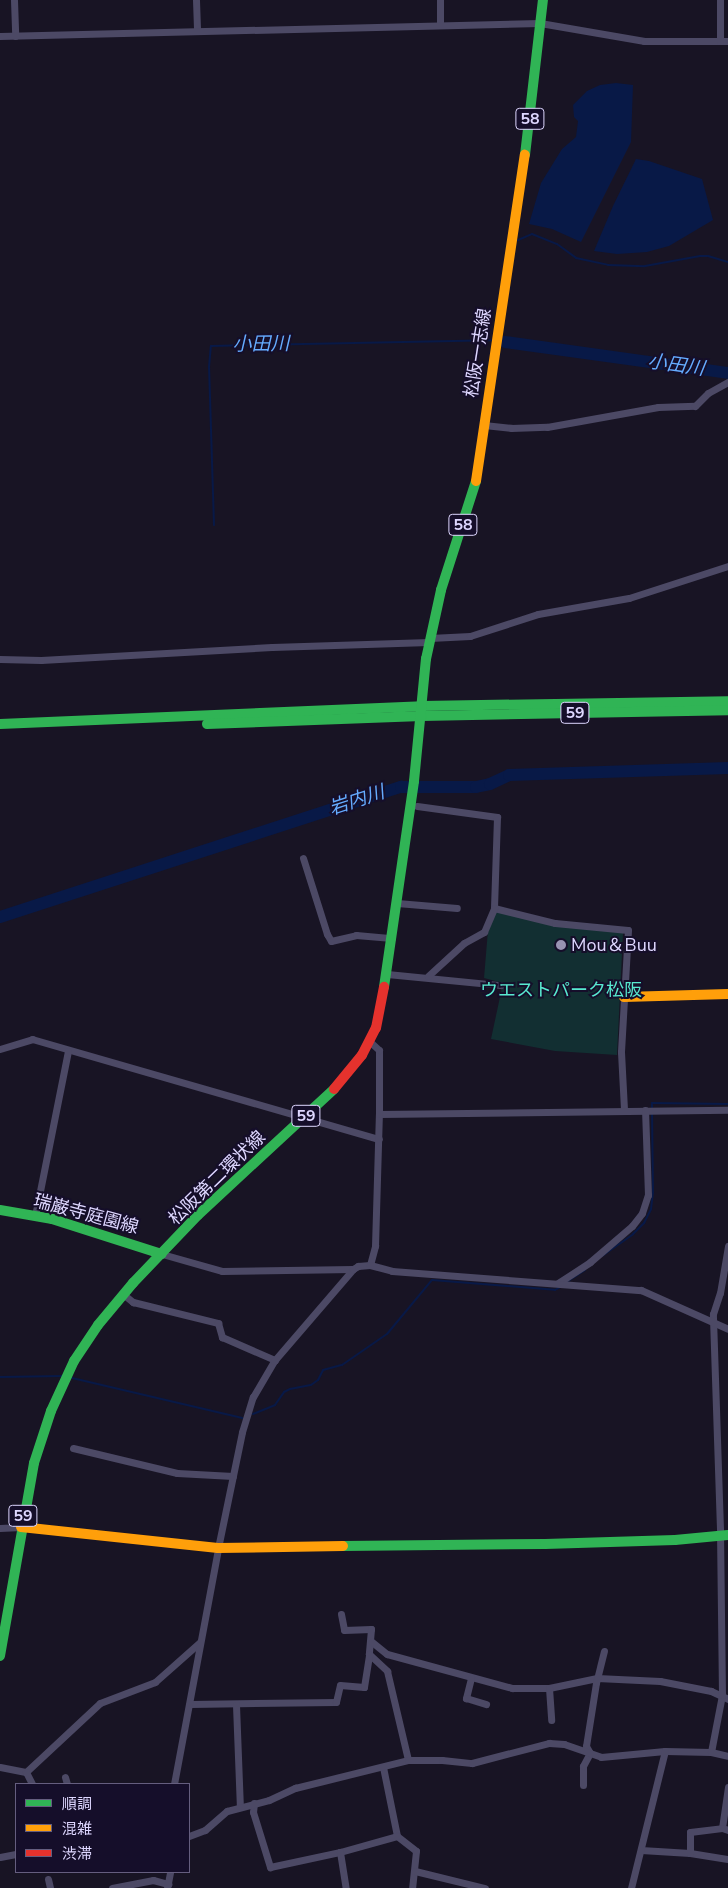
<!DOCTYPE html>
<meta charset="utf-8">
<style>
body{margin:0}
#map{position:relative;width:728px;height:1888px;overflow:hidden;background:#181424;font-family:"Nunito Sans","Noto Sans JP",sans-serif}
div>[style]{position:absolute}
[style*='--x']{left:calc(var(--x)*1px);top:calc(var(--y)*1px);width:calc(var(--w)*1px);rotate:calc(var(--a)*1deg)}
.green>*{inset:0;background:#122f32}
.water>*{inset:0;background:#081947}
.stream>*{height:2px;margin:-1px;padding:0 1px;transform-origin:1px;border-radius:1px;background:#081947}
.river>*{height:12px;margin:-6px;padding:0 6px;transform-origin:6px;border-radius:6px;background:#081947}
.street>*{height:7px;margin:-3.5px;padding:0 3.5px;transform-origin:3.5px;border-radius:3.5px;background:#4c4965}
.fast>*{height:10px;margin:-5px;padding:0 5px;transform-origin:5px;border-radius:5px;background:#30b455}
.slow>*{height:10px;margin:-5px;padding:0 5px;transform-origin:5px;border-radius:5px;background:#ff9f0a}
.jam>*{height:10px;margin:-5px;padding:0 5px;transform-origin:5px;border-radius:5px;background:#e5322d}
.dots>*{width:14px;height:14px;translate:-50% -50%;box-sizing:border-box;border:2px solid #150e2a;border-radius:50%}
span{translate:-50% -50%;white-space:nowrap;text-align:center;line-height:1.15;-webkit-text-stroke:4px #150e2a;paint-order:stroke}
.shield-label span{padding:1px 4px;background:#150e2a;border:1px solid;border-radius:4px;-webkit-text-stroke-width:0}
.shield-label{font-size:16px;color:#ded7ff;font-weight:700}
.street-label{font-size:18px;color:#ded7ff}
.poi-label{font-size:18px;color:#ded7ff}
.left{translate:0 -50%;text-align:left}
.park-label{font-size:18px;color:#58e9d0}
.water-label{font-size:19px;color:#65acff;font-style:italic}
.legend{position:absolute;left:15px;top:1783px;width:175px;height:90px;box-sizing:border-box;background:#150e2a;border:1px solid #655e7f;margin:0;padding:6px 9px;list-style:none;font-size:15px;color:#ded7ff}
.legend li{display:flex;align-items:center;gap:10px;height:25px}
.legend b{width:25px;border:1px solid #655e7f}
</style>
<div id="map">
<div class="green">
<div style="clip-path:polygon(499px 912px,623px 933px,617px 1055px,555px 1051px,491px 1039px,503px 983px,484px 978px,488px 930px,493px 914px)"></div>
</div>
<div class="water">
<div style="clip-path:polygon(616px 83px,633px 85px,631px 142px,581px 242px,552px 229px,529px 224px,541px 183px,562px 149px,576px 137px,578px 121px,574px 117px,573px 105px,587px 91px,600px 85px)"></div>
<div style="clip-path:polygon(636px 159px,649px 161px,702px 179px,713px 220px,669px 246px,647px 252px,617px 254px,594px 251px,613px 206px)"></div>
</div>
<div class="stream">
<div style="--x:518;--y:240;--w:15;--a:-23"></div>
<div style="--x:532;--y:234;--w:27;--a:22"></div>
<div style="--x:557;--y:244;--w:24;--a:36"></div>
<div style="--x:576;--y:258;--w:33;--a:12"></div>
<div style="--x:608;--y:265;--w:37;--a:2"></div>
<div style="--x:645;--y:266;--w:56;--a:-10.3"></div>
<div style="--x:700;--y:256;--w:8;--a:0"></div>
<div style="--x:708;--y:256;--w:21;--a:17"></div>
<div style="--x:214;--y:525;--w:158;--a:-91.8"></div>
<div style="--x:209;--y:367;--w:21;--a:-85"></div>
<div style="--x:211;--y:346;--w:280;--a:-1.2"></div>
<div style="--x:652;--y:1109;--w:6;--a:-90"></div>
<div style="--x:652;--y:1103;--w:76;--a:0.8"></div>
<div style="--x:602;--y:1256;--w:38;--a:-35"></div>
<div style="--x:633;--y:1234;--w:16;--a:-45"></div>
<div style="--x:644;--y:1223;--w:16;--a:-63"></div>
<div style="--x:651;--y:1209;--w:17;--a:-83"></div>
<div style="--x:653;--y:1192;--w:79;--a:-90.7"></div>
<div style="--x:568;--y:1281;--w:20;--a:-33"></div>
<div style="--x:0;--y:1377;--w:62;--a:-0.9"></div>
<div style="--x:72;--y:1378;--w:175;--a:13.2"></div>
<div style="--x:253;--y:1414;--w:24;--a:-22"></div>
<div style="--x:275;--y:1405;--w:16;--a:-55"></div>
<div style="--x:284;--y:1392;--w:7;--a:-27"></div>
<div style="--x:290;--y:1389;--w:21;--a:-11"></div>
<div style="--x:311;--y:1385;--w:9;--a:-36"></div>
<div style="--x:318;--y:1380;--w:11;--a:-63"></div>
<div style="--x:323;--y:1370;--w:20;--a:-15"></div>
<div style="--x:342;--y:1365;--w:55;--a:-34.6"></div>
<div style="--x:387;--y:1334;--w:70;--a:-50.2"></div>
<div style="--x:432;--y:1280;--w:123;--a:4.6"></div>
<div style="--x:555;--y:1290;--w:6;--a:-31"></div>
</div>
<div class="river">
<div style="--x:505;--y:342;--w:225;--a:7.9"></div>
<div style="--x:0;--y:917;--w:422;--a:-18"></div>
<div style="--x:401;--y:787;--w:75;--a:0"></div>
<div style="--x:476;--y:787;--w:14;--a:-12"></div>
<div style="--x:490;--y:784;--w:21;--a:-25"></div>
<div style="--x:509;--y:775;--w:219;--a:-1.8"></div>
</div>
<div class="street">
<div style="--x:14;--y:0;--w:36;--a:88"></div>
<div style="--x:196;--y:0;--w:31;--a:88"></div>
<div style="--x:440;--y:0;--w:25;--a:90"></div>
<div style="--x:0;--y:36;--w:540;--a:-1.38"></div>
<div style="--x:540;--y:23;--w:106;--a:9.8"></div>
<div style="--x:644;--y:41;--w:84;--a:0"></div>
<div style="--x:720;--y:41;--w:41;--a:-90"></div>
<div style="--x:484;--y:425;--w:27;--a:6"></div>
<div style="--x:511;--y:428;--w:36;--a:-2"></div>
<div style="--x:547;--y:427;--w:113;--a:-10.2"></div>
<div style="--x:658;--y:407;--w:37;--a:-2"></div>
<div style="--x:695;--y:406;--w:18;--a:-45"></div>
<div style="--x:708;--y:393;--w:23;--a:-29"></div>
<div style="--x:430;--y:638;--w:40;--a:-2.9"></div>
<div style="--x:470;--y:636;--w:71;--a:-17.9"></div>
<div style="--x:538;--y:614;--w:92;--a:-10"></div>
<div style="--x:629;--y:598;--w:104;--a:-17.9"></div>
<div style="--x:0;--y:659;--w:41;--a:1.4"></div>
<div style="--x:41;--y:660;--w:231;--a:-3.2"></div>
<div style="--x:272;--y:647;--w:157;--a:-1.8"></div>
<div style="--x:417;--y:806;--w:81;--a:7.8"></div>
<div style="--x:497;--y:817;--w:91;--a:91.9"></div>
<div style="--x:494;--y:908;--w:63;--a:13.8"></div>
<div style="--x:555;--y:923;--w:73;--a:5.5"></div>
<div style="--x:628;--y:930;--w:122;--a:93.3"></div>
<div style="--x:621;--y:1052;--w:58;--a:87"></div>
<div style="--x:303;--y:858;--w:80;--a:72.5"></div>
<div style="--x:327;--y:934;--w:8;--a:60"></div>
<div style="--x:331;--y:941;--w:26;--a:-13"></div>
<div style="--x:356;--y:935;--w:36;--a:5"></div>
<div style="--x:397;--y:903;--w:60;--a:4.8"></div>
<div style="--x:387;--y:974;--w:114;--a:5.6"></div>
<div style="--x:428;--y:976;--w:49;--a:-42.5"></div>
<div style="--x:464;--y:943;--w:23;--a:-29"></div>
<div style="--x:484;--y:932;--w:26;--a:-67"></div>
<div style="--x:0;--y:1049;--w:34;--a:-17"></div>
<div style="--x:32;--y:1039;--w:361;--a:16.1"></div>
<div style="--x:379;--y:1114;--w:349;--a:-0.7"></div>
<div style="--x:35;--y:1216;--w:168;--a:-78.7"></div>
<div style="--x:162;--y:1254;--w:62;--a:15.8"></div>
<div style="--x:222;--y:1271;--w:131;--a:-0.9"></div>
<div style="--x:370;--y:1265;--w:20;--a:-75"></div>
<div style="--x:375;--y:1246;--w:132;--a:-88.3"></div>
<div style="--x:379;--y:1114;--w:64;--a:-90"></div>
<div style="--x:379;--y:1050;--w:12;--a:-138"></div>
<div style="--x:558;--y:1283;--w:38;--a:-33"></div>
<div style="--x:590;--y:1262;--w:55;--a:-40.6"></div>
<div style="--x:632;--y:1226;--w:16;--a:-52"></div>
<div style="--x:642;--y:1213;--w:19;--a:-72"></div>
<div style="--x:648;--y:1195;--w:85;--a:-92"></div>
<div style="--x:123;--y:1294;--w:13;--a:39"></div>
<div style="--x:133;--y:1302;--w:88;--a:13.9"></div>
<div style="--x:218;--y:1323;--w:15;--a:74"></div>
<div style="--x:222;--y:1337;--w:58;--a:23.5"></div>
<div style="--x:73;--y:1448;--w:107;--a:13.5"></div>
<div style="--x:177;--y:1473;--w:56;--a:3.1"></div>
<div style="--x:0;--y:1528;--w:21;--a:-3"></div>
<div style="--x:341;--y:1614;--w:16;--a:79"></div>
<div style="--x:344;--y:1630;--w:27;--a:-2"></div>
<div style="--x:371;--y:1629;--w:25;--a:95"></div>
<div style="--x:369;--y:1654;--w:25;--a:43"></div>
<div style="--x:387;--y:1671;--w:91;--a:76.7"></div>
<div style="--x:372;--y:1642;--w:19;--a:39"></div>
<div style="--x:387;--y:1654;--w:130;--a:15.2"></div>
<div style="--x:512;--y:1688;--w:37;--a:0"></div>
<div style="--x:549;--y:1688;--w:49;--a:-11.8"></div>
<div style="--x:597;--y:1678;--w:63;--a:2.7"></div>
<div style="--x:660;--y:1681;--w:52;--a:11.1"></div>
<div style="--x:711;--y:1691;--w:19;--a:25"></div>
<div style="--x:471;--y:1678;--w:21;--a:104"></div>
<div style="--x:466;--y:1698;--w:21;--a:17"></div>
<div style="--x:549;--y:1688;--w:32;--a:86"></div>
<div style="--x:190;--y:1704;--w:146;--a:-0.8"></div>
<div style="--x:336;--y:1702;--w:17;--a:-77"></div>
<div style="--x:340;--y:1685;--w:24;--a:5"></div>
<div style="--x:364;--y:1687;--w:33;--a:-81"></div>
<div style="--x:236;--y:1705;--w:102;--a:87.8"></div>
<div style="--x:711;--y:1752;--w:58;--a:-79.1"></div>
<div style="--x:722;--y:1695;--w:166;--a:-90.7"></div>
<div style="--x:720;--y:1529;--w:215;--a:-91.9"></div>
<div style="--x:713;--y:1314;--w:22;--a:-72"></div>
<div style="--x:720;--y:1293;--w:48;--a:-80.3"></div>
<div style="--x:0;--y:1767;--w:26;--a:11"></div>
<div style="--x:383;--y:1767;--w:70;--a:78.5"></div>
<div style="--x:397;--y:1836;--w:24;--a:38"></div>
<div style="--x:416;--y:1851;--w:37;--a:96"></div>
<div style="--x:26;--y:1772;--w:101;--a:-43"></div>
<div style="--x:100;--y:1703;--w:59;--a:-20.9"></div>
<div style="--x:155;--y:1682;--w:59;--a:-41.6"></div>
<div style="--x:26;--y:1772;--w:13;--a:63"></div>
<div style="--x:65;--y:1777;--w:7;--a:74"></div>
<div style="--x:174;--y:1784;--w:240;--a:-79.4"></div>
<div style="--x:218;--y:1548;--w:118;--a:-78.3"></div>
<div style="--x:242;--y:1432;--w:37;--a:-73"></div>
<div style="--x:253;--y:1397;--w:42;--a:-59.7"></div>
<div style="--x:274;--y:1361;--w:121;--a:-49.3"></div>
<div style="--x:353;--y:1269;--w:6;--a:-31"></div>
<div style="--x:358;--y:1266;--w:12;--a:-5"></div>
<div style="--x:370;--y:1265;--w:23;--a:15"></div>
<div style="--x:392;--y:1271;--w:250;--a:4.4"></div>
<div style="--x:641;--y:1290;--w:95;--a:24.1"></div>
<div style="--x:583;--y:1785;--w:19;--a:-90"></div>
<div style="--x:583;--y:1766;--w:15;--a:-62"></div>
<div style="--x:590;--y:1753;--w:8;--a:-120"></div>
<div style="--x:586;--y:1746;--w:64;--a:-81"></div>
<div style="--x:596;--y:1683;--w:33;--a:-76"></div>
<div style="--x:728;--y:1787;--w:41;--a:98.3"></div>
<div style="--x:722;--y:1828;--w:6;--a:18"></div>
<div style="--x:254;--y:1803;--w:9;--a:96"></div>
<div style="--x:253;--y:1812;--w:58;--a:72.8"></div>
<div style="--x:270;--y:1867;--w:72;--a:-12.1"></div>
<div style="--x:340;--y:1852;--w:59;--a:-15.7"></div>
<div style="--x:189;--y:1836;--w:17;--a:-21"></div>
<div style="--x:205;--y:1830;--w:29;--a:-41"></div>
<div style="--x:227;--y:1811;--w:43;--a:-14.7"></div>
<div style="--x:269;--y:1800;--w:29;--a:-25"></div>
<div style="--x:295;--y:1788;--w:116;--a:-13.9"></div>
<div style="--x:408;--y:1760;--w:34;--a:0"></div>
<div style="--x:442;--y:1760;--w:30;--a:6"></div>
<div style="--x:472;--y:1763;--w:80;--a:-14.6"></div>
<div style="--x:549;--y:1743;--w:15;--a:4"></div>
<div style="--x:564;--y:1744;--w:39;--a:19"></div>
<div style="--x:601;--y:1757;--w:64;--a:-5.4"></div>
<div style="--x:665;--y:1751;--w:46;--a:1.2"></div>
<div style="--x:711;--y:1752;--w:17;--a:13"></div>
<div style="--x:641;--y:1850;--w:49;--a:3.5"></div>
<div style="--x:690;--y:1853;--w:38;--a:9"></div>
<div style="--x:340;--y:1852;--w:36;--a:81"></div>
<div style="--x:690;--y:1853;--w:21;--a:-90"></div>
<div style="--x:690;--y:1832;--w:32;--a:-7"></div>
<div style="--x:0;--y:1857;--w:16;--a:-11"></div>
<div style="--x:415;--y:1871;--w:72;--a:13.7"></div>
<div style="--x:48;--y:1879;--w:9;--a:77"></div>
<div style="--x:112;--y:1888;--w:42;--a:-11"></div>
<div style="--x:153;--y:1880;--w:16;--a:15"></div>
<div style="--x:167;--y:1888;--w:16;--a:-79"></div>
<div style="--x:631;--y:1888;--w:141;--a:-76.1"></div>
</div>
<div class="fast">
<div style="--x:525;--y:155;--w:156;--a:-83.4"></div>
<div style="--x:422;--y:706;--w:306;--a:-0.9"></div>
<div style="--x:422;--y:716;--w:306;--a:-1.1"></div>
<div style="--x:0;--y:724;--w:422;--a:-2.4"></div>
<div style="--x:207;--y:724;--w:215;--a:-2.1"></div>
<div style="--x:384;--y:987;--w:208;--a:-81.7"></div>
<div style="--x:414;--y:781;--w:123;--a:-84.4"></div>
<div style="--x:426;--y:659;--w:71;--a:-77.7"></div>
<div style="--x:441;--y:590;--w:114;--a:-72.2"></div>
<div style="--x:0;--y:1210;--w:53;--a:9.8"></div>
<div style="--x:52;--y:1219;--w:115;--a:17.7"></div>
<div style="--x:343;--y:1546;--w:202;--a:-0.6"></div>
<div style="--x:545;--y:1544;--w:130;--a:-1.8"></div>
<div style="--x:675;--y:1540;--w:53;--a:-5.4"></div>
<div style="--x:0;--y:1656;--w:196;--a:-80"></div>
<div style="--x:34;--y:1463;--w:55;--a:-71.9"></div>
<div style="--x:51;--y:1411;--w:55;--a:-65.3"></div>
<div style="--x:74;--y:1361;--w:43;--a:-56.3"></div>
<div style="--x:98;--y:1325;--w:55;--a:-50.2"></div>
<div style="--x:133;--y:1283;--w:94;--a:-46.3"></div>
<div style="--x:198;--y:1215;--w:185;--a:-42.8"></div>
</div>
<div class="slow">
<div style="--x:476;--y:481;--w:330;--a:-81.5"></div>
<div style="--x:624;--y:997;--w:104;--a:-1.7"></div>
<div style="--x:21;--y:1527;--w:198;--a:6.1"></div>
<div style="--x:218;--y:1548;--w:125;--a:-0.9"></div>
</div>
<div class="jam">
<div style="--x:334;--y:1089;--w:44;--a:-50.5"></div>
<div style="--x:362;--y:1055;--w:30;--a:-63"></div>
<div style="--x:376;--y:1028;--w:42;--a:-79"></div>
</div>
<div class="dots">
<div style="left:561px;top:945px;background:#9993b2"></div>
</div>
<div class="shield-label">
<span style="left:530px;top:119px">58</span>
<span style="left:463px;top:525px">58</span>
<span style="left:575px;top:713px">59</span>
<span style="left:306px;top:1116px">59</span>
<span style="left:23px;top:1516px">59</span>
</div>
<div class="street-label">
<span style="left:478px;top:353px;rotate:-81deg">松阪一志線</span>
<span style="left:217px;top:1178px;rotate:-44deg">松阪第二環状線</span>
<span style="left:86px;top:1214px;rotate:15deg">瑞巌寺庭園線</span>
</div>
<div class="poi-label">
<span class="left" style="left:571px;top:945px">Mou＆Buu</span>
</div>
<div class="park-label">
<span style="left:561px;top:990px">ウエストパーク松阪</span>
</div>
<div class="water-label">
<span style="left:261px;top:345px;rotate:-1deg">小田川</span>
<span style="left:676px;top:366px;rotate:8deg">小田川</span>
<span style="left:357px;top:801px;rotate:-18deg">岩内川</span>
</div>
<ul class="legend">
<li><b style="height:6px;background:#30b455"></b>順調</li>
<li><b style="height:6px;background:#ff9f0a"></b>混雑</li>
<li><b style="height:6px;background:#e5322d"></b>渋滞</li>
</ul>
</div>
